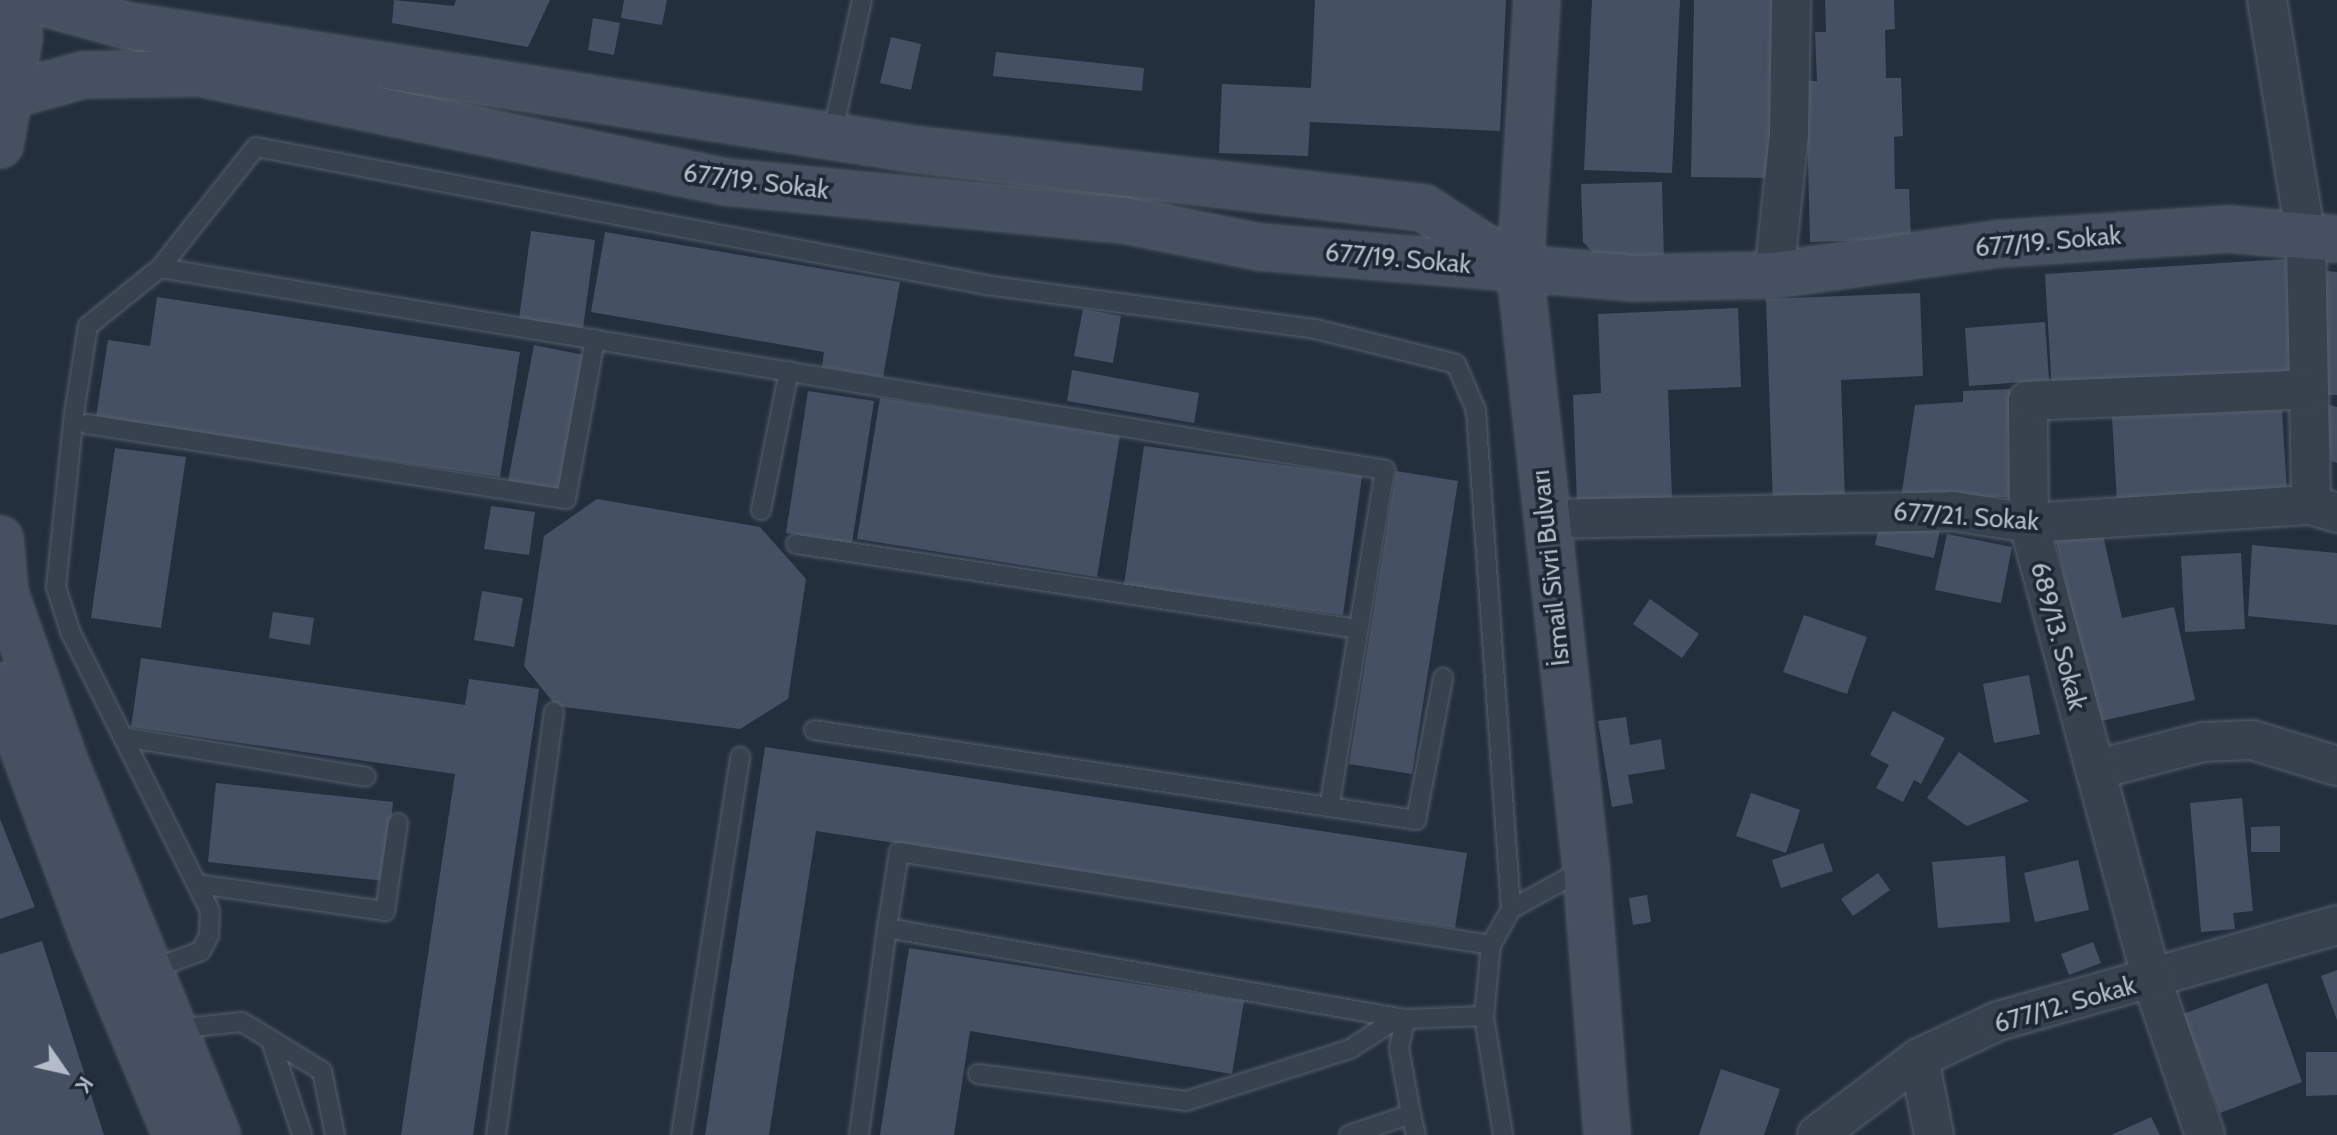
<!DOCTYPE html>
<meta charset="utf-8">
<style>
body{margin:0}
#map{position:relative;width:2337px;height:1135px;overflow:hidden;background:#242f3e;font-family:Cabin,sans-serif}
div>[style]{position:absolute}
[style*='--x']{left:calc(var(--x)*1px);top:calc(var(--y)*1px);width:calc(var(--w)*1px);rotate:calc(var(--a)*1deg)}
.building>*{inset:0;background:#455162}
.roads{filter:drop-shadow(0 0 2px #565f6c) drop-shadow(0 0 2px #565f6c)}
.lane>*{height:18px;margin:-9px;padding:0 9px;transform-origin:9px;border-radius:9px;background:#38414e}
.street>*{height:38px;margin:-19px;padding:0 19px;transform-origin:19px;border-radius:19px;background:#38414e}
.secondary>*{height:44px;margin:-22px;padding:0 22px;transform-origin:22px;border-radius:22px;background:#465061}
span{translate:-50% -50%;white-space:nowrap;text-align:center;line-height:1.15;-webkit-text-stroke:7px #1d2633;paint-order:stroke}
.street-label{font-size:26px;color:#b4bcc9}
.north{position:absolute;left:24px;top:1031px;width:80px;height:80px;-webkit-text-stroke:6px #1d2633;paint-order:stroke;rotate:124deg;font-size:22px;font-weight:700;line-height:32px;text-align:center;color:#b4bcc9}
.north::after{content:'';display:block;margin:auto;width:28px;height:36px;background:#b4bcc9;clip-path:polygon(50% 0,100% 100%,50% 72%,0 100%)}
</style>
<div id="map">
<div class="building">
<div style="clip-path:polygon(394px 0,454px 6px,456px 0,550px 0,528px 47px,392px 23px)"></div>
<div style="clip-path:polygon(624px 0,667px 0,662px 25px,621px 18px)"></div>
<div style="clip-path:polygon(1315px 0,1506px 0,1500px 131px,1310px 122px,1308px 156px,1219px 153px,1222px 84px,1311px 88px)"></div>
<div style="clip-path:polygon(1592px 0,1680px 0,1672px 173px,1584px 170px)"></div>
<div style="clip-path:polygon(1694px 0,1773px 0,1770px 178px,1691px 177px)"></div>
<div style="clip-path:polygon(1825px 0,1894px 0,1895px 29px,1885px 30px,1886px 78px,1901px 78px,1903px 136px,1894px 137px,1895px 189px,1909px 189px,1911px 239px,1810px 242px,1806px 81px,1817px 81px,1815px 32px,1826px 32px)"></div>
<div style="clip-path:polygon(593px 18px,620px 23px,614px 55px,588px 50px)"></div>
<div style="clip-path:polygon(891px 37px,921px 44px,911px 90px,880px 83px)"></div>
<div style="clip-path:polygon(996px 52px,1144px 68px,1142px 91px,993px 76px)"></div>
<div style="clip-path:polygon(1662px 182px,1664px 263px,1605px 265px,1583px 242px,1581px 184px)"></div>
<div style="clip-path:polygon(531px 231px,595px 240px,583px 328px,519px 319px)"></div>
<div style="clip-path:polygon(605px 232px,900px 282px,883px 377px,822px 367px,824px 352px,591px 312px)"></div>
<div style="clip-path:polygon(2286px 259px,2293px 377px,2052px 392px,2045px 274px)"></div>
<div style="clip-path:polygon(2327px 271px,2337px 272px,2337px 395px,2321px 395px)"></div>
<div style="clip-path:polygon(1920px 293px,1923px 376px,1841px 380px,1845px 502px,1773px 505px,1766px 299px)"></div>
<div style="clip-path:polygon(157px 297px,520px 352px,500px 477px,96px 417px,108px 340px,150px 346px)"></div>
<div style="clip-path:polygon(1738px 308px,1741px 387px,1668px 390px,1672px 498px,1577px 503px,1573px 395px,1601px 393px,1598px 314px)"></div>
<div style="clip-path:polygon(1083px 309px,1121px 316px,1113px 363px,1074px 356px)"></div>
<div style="clip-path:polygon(2045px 322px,2049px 380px,1969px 386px,1965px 328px)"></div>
<div style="clip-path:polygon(534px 345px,584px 355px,558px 490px,508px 481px)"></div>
<div style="clip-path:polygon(1072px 370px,1199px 393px,1194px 423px,1067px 401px)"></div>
<div style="clip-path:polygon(2010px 389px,2012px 497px,1901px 498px,1915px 405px,1963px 402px,1963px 391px)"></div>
<div style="clip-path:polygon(808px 391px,874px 401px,852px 543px,786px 533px)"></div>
<div style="clip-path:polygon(880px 398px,1120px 436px,1097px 577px,857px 539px)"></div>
<div style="clip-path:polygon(2326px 404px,2337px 407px,2337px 463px,2331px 461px)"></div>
<div style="clip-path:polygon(2282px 410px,2287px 492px,2117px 502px,2112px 417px)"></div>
<div style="clip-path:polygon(1144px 446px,1362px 476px,1343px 615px,1124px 585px)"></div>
<div style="clip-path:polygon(115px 448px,186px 457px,161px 628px,91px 618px)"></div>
<div style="clip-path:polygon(1396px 471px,1458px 481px,1412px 774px,1349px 764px)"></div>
<div style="clip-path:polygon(597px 499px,760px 527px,806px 579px,788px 699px,740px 729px,556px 706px,524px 666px,544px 536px)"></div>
<div style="clip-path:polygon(491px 506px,535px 512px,529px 555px,484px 549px)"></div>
<div style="clip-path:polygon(1881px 517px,1940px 530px,1934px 558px,1875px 545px)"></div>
<div style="clip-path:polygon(2102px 531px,2122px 618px,2174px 607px,2195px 700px,2097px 722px,2056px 541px)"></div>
<div style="clip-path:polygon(1947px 534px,2012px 547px,2001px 603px,1935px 590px)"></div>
<div style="clip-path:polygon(2252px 545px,2337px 553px,2337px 625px,2248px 616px)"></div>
<div style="clip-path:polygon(2241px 553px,2245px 629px,2185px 632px,2181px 556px)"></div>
<div style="clip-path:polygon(482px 591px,523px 598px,514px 647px,474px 640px)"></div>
<div style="clip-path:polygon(1650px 599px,1699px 634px,1682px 658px,1633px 624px)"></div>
<div style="clip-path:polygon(273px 612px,314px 618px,310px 645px,269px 638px)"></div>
<div style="clip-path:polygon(1804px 615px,1867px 637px,1847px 694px,1783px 672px)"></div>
<div style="clip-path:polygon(141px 658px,465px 705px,469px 679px,539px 689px,473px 1135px,401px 1135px,455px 774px,131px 727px)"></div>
<div style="clip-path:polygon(2029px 675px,2040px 734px,1994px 743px,1983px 684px)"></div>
<div style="clip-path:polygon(1893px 711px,1945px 738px,1921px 784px,1914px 780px,1903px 802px,1876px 788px,1889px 765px,1870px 755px)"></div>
<div style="clip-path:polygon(1626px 717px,1630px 745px,1661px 739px,1665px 769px,1628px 775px,1633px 803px,1612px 807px,1598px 721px)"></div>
<div style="clip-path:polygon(765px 747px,1467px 853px,1455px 928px,816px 831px,769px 1135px,705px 1135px)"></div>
<div style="clip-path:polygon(1959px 752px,2029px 801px,1967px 826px,1927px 798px)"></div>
<div style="clip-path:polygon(216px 783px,393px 802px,385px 881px,208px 862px)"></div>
<div style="clip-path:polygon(1751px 793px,1800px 810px,1786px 853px,1736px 836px)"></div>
<div style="clip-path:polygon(2242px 798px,2253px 911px,2233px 913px,2235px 929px,2201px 932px,2190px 803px)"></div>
<div style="clip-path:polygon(0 819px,35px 907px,0 919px)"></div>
<div style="clip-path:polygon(2280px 826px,2280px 852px,2251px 852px,2251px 827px)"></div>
<div style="clip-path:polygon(1823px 843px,1833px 871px,1781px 888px,1772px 860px)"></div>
<div style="clip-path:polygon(2005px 856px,2010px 922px,1938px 928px,1932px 862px)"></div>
<div style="clip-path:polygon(2078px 860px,2089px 910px,2035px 922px,2024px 873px)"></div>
<div style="clip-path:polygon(1878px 873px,1890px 890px,1853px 916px,1841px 899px)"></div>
<div style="clip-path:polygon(1647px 895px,1651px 922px,1633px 925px,1629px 898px)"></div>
<div style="clip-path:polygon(42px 941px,104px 1135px,0 1135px,0 954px)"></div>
<div style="clip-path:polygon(2093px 942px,2101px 963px,2069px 975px,2061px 954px)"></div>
<div style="clip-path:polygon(909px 948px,1244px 1001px,1232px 1074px,970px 1031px,954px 1135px,880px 1135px)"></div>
<div style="clip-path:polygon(2337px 970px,2337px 1020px,2321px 976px)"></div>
<div style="clip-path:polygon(2267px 983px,2302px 1082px,2220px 1113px,2183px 1014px)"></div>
<div style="clip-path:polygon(2306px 1052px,2337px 1052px,2337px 1095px,2306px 1096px)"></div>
<div style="clip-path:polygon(1721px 1069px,1780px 1089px,1764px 1135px,1699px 1135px)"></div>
<div style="clip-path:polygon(2151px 1117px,2160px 1135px,2111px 1135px)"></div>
</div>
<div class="roads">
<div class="lane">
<div style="--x:832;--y:136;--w:139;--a:-77.6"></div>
<div style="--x:160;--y:268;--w:1242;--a:9.36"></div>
<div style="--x:1385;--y:470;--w:342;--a:99.4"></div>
<div style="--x:87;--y:424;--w:485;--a:8.9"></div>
<div style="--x:566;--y:499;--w:163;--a:-79.7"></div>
<div style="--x:761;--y:510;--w:142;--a:-78.6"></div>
<div style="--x:796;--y:544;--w:568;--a:8.6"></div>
<div style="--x:814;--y:730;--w:609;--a:8.5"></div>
<div style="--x:1416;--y:820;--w:145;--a:-79.2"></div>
<div style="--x:123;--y:737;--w:246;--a:9.3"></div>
<div style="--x:197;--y:884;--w:190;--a:8.2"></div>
<div style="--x:385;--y:911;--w:89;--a:-81.6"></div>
<div style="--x:887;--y:928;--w:77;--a:-81"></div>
<div style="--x:899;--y:852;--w:599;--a:8.93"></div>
<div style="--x:150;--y:970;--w:54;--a:-20.4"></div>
<div style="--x:201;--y:951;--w:18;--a:-63"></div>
<div style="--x:209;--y:935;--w:24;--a:-88"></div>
<div style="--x:210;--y:911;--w:310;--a:-116.6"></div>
<div style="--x:71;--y:634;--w:49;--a:-107.7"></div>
<div style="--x:56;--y:587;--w:174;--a:-84.1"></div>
<div style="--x:74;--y:414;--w:89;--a:-81"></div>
<div style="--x:88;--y:326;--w:92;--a:-38.9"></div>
<div style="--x:160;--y:268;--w:154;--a:-51.6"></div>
<div style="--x:256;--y:147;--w:743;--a:10.7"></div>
<div style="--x:986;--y:285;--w:332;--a:7.6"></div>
<div style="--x:1315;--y:329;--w:145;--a:13.9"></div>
<div style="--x:1456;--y:364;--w:50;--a:66.5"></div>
<div style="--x:1476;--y:410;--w:500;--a:85.99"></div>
<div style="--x:174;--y:1029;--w:68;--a:-5.9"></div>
<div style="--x:242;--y:1022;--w:94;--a:31.5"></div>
<div style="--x:322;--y:1071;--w:65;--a:78.5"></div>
<div style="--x:271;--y:1041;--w:99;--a:71.7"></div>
<div style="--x:978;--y:1074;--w:210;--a:7.4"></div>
<div style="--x:1186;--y:1101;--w:172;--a:-17.6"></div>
<div style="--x:1350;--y:1049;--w:57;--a:-32.9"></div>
<div style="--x:1411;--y:1114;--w:22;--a:77"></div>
<div style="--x:496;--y:1135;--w:427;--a:-82.2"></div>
<div style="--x:681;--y:1135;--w:383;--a:-81.1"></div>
<div style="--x:859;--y:1135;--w:209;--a:-82.3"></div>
<div style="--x:887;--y:928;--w:526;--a:9.96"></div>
<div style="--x:1349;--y:1135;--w:65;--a:-18.7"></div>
<div style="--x:1411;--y:1114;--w:67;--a:-100.3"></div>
<div style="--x:1399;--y:1048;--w:30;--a:-78"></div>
<div style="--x:1405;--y:1019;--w:79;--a:-2.2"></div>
<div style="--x:1503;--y:1135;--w:121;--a:-99.1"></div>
<div style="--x:1484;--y:1016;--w:71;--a:-84.4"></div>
<div style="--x:1491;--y:945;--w:41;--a:-60.9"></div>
<div style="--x:1511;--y:909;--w:83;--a:-28.7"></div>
</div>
<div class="street">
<div style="--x:2267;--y:0;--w:240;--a:80.7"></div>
<div style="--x:2306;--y:237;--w:268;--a:88.9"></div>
<div style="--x:1774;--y:275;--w:142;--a:-83.9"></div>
<div style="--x:1789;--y:134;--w:134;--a:-89.1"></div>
<div style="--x:1545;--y:519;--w:408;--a:-1.1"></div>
<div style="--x:1953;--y:511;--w:77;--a:9"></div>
<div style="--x:2029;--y:523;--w:283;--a:-3.7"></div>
<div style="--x:2311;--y:505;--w:27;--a:17"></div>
<div style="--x:2095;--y:770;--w:112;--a:-14.5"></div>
<div style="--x:2203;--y:742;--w:49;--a:-2.3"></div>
<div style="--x:2252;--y:740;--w:89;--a:17"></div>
<div style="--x:1919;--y:1058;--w:78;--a:79"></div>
<div style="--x:1817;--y:1135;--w:128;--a:-37"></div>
<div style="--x:1919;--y:1058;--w:87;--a:-25.1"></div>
<div style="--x:1998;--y:1021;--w:352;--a:-15.8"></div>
<div style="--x:2205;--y:1135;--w:164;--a:-108.9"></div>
<div style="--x:2152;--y:980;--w:473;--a:-105.1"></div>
<div style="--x:2029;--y:523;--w:122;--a:-90.5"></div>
<div style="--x:2028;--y:401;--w:281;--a:-2.4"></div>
</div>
<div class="secondary">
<div style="--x:34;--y:0;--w:93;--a:15.5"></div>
<div style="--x:124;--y:25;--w:798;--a:8.94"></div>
<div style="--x:912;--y:149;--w:515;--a:6.57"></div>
<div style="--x:1424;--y:208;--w:107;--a:32.8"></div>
<div style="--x:1537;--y:0;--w:271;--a:93.6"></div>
<div style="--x:1520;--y:270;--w:601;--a:83.69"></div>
<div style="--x:1586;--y:867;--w:269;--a:85.5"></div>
<div style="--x:0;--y:98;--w:86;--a:-15.5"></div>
<div style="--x:83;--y:75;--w:117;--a:-1"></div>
<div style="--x:200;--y:73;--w:537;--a:11.71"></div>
<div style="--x:726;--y:182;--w:400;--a:5.5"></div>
<div style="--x:1124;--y:220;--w:138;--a:11.3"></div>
<div style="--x:1259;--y:247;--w:375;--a:4.7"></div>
<div style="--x:1633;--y:278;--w:141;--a:-1.2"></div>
<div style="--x:1774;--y:275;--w:224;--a:-7.9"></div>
<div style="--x:1996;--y:244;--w:233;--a:-3.7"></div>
<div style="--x:2229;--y:229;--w:108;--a:5.3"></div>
<div style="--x:0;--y:145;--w:109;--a:-79.9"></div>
<div style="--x:19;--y:38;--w:38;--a:-93"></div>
<div style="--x:0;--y:539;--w:55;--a:84.8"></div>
<div style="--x:5;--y:594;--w:182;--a:70.4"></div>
<div style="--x:66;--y:765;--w:400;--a:67.8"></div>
<div style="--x:0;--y:686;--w:275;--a:69.6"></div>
<div style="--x:96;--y:944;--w:207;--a:67.3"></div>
</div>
</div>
<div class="street-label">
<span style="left:756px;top:182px;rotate:7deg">677/19. Sokak</span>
<span style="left:2048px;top:242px;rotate:-5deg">677/19. Sokak</span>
<span style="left:1398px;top:259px;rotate:5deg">677/19. Sokak</span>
<span style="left:1966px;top:517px;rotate:4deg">677/21. Sokak</span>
<span style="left:1551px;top:568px;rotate:-96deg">İsmail Sivri Bulvarı</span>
<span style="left:2058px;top:636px;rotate:75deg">689/13. Sokak</span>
<span style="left:2065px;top:1005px;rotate:-16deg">677/12. Sokak</span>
</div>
<div class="north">K</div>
</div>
